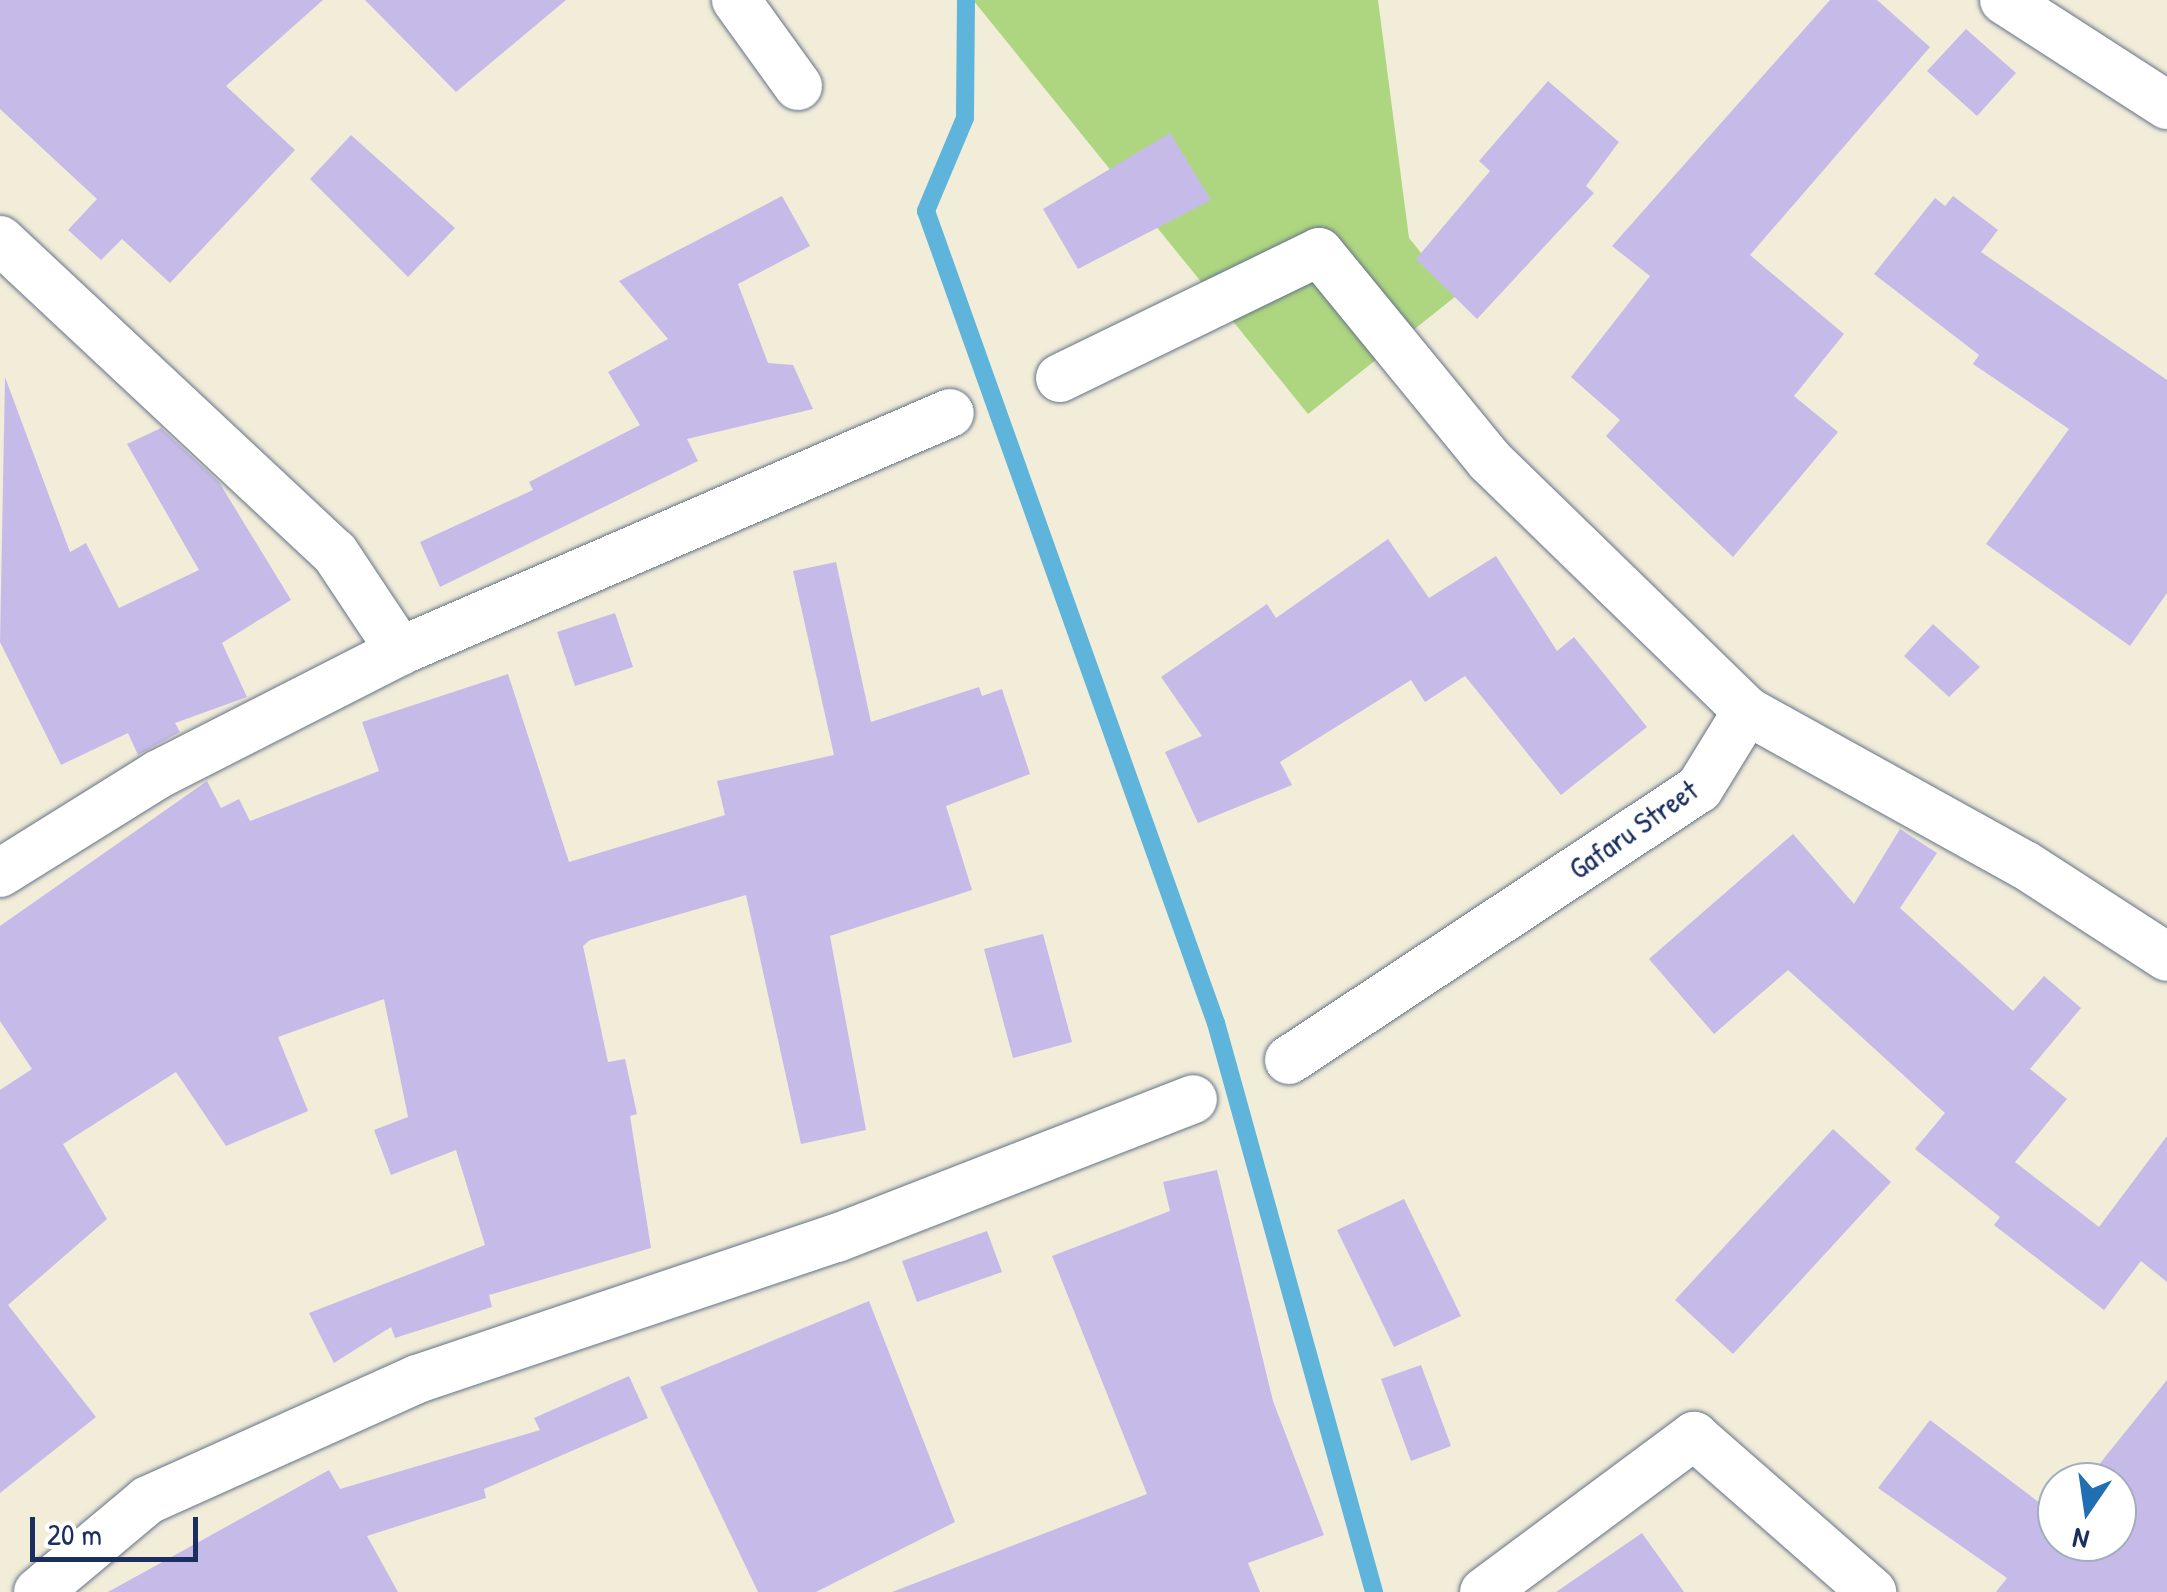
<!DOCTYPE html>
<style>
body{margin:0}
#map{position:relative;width:2167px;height:1592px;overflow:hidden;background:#f1edd9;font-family:"Patrick Hand",sans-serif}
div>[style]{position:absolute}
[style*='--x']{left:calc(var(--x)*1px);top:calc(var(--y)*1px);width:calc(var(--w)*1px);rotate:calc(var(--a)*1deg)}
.green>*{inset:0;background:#aed680}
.stream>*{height:18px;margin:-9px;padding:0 9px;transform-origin:9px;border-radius:9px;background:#5fb4db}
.building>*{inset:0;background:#c6bbe8}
.roads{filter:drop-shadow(0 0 2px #667289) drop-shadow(0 0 2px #667289)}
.minor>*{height:48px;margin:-24px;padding:0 24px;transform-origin:24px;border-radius:24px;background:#fff}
span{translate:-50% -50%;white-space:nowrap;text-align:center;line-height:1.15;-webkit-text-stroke:10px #fff;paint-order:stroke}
.street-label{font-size:30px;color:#1b2f5e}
.north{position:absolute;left:2037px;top:1462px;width:100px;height:100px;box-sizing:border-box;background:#fff;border:2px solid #a4acbf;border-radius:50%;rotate:193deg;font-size:28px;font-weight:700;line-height:40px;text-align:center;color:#1b2f5e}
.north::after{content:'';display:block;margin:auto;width:35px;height:45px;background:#1f6fb2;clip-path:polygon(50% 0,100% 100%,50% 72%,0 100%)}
.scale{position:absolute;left:30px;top:1517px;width:168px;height:45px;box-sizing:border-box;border:5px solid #1b2f5e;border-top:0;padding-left:12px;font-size:30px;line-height:35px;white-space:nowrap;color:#1b2f5e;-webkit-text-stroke:8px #fff;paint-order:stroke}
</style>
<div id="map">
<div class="green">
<div style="clip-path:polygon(973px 0,1378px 0,1409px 238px,1456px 296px,1308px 414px)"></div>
</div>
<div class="stream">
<div style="--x:966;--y:0;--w:118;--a:90.5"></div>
<div style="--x:965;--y:118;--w:101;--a:112.8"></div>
<div style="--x:926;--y:211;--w:862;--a:70.35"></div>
<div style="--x:1216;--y:1023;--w:591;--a:74.48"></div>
</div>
<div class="building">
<div style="clip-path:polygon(0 0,323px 0,226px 86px,295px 150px,170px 283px,122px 239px,101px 260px,68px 230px,97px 199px,0 109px)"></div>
<div style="clip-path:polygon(365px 0,566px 0,456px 92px)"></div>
<div style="clip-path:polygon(1830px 0,1877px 0,1930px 47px,1750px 255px,1844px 334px,1794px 396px,1838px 432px,1733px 557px,1606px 436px,1620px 420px,1571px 377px,1650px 276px,1612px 246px)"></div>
<div style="clip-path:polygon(1966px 29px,2016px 73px,1977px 116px,1927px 71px)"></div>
<div style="clip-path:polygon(1548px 81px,1619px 142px,1586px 186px,1594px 193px,1477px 319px,1416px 259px,1490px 171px,1479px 161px)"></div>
<div style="clip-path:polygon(1170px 133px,1211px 200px,1078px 269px,1043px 209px)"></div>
<div style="clip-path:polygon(351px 135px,455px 228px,408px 277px,310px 179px)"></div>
<div style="clip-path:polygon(782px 196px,810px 246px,738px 284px,768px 363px,793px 365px,813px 409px,687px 439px,698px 461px,440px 587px,420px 542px,533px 490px,529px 482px,640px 425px,608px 372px,668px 339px,619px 281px)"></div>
<div style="clip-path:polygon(1953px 196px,1998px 230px,1981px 252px,2167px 380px,2167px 593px,2130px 646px,1986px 544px,2069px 429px,1973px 364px,1979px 355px,1874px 274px,1935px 198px,1945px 206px)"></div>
<div style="clip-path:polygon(5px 377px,70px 552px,86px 543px,119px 608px,199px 570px,127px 444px,161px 428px,219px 482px,291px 600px,222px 643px,247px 697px,175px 723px,180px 732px,138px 755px,128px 733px,61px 765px,0 642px)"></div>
<div style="clip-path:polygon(1388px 539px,1429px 598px,1496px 556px,1557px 651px,1574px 637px,1647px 727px,1561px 795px,1465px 676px,1425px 702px,1411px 680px,1280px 762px,1292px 785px,1198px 823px,1165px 752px,1202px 736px,1161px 677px,1267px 604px,1276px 618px)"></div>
<div style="clip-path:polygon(836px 562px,871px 722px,979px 687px,982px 696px,1002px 689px,1030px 774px,946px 806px,972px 890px,830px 936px,866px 1130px,801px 1144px,746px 895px,590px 940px,583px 946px,608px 1062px,625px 1059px,637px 1114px,630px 1116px,651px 1248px,489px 1295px,492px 1307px,395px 1338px,391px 1327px,334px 1363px,309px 1313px,485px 1245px,456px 1150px,391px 1175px,374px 1130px,408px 1117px,384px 999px,278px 1037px,308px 1111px,226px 1146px,176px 1072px,63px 1144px,107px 1219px,8px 1305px,96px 1417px,0 1493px,0 1090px,32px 1069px,0 1021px,0 926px,207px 781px,221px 808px,239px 799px,250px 821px,379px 771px,362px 722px,508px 674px,569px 862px,725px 815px,717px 781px,834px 755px,793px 571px)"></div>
<div style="clip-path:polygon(615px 613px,633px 667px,575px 686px,557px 632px)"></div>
<div style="clip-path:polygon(1933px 624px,1980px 667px,1949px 697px,1904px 656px)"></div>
<div style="clip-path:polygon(1900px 829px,1937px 853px,1900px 908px,2013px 1011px,2044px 976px,2081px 1008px,2030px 1069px,2067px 1099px,2015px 1162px,2099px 1227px,2167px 1136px,2167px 1282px,2141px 1261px,2104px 1310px,1994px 1225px,2000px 1217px,1915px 1149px,1945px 1113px,1788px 970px,1714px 1034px,1649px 959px,1793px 834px,1854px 904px)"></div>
<div style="clip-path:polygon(1043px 934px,1072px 1042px,1013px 1058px,984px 949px)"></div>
<div style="clip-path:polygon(1833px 1129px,1891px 1182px,1733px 1354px,1675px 1300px)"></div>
<div style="clip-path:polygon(1217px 1170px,1273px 1401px,1324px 1535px,1248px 1563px,1260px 1592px,892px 1592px,1147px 1494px,1052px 1256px,1170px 1211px,1163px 1182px)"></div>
<div style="clip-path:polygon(1404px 1199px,1461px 1316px,1394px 1347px,1337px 1230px)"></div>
<div style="clip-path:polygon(987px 1231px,1002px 1272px,917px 1302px,902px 1261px)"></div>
<div style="clip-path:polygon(869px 1301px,955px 1522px,816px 1592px,758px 1592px,660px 1387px)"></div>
<div style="clip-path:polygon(1421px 1365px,1451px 1446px,1411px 1461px,1381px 1379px)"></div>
<div style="clip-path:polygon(629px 1376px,648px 1418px,484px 1489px,486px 1498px,367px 1536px,398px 1592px,108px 1592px,329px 1470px,340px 1489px,540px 1430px,534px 1418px)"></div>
<div style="clip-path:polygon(2167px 1380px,2167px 1592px,1996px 1592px,2007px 1578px,1878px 1488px,1930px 1420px,2057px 1516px,2057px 1542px,2117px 1542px,2117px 1482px,2085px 1482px)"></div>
<div style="clip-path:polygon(1642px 1533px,1684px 1592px,1556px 1592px)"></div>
</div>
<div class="roads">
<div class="minor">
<div style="--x:736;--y:0;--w:106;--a:54.2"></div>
<div style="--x:2004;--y:0;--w:194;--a:32.8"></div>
<div style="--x:0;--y:240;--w:458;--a:43.1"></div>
<div style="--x:335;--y:553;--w:118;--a:56.4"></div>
<div style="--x:1060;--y:378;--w:288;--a:-25.9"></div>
<div style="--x:1319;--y:252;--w:270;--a:50.7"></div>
<div style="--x:1490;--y:461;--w:359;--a:44.2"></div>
<div style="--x:0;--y:873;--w:187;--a:-31.9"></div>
<div style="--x:159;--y:774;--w:271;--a:-27"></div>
<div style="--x:400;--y:651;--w:599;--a:-23.4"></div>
<div style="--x:1289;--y:1060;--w:491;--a:-33.5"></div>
<div style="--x:1699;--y:789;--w:92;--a:-58.4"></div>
<div style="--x:1747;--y:711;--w:318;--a:29"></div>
<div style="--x:2025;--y:865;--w:169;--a:32.9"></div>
<div style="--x:38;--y:1592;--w:143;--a:-39.9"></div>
<div style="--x:148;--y:1500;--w:295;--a:-24.2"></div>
<div style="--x:417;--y:1379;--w:443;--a:-18.6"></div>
<div style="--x:837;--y:1238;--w:382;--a:-21.3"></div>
<div style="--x:1484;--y:1592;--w:262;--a:-36.6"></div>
<div style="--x:1694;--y:1436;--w:237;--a:41.2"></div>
</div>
</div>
<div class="street-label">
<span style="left:1633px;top:829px;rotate:-35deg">Gafaru Street</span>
</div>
<div class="north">N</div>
<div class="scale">20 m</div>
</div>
